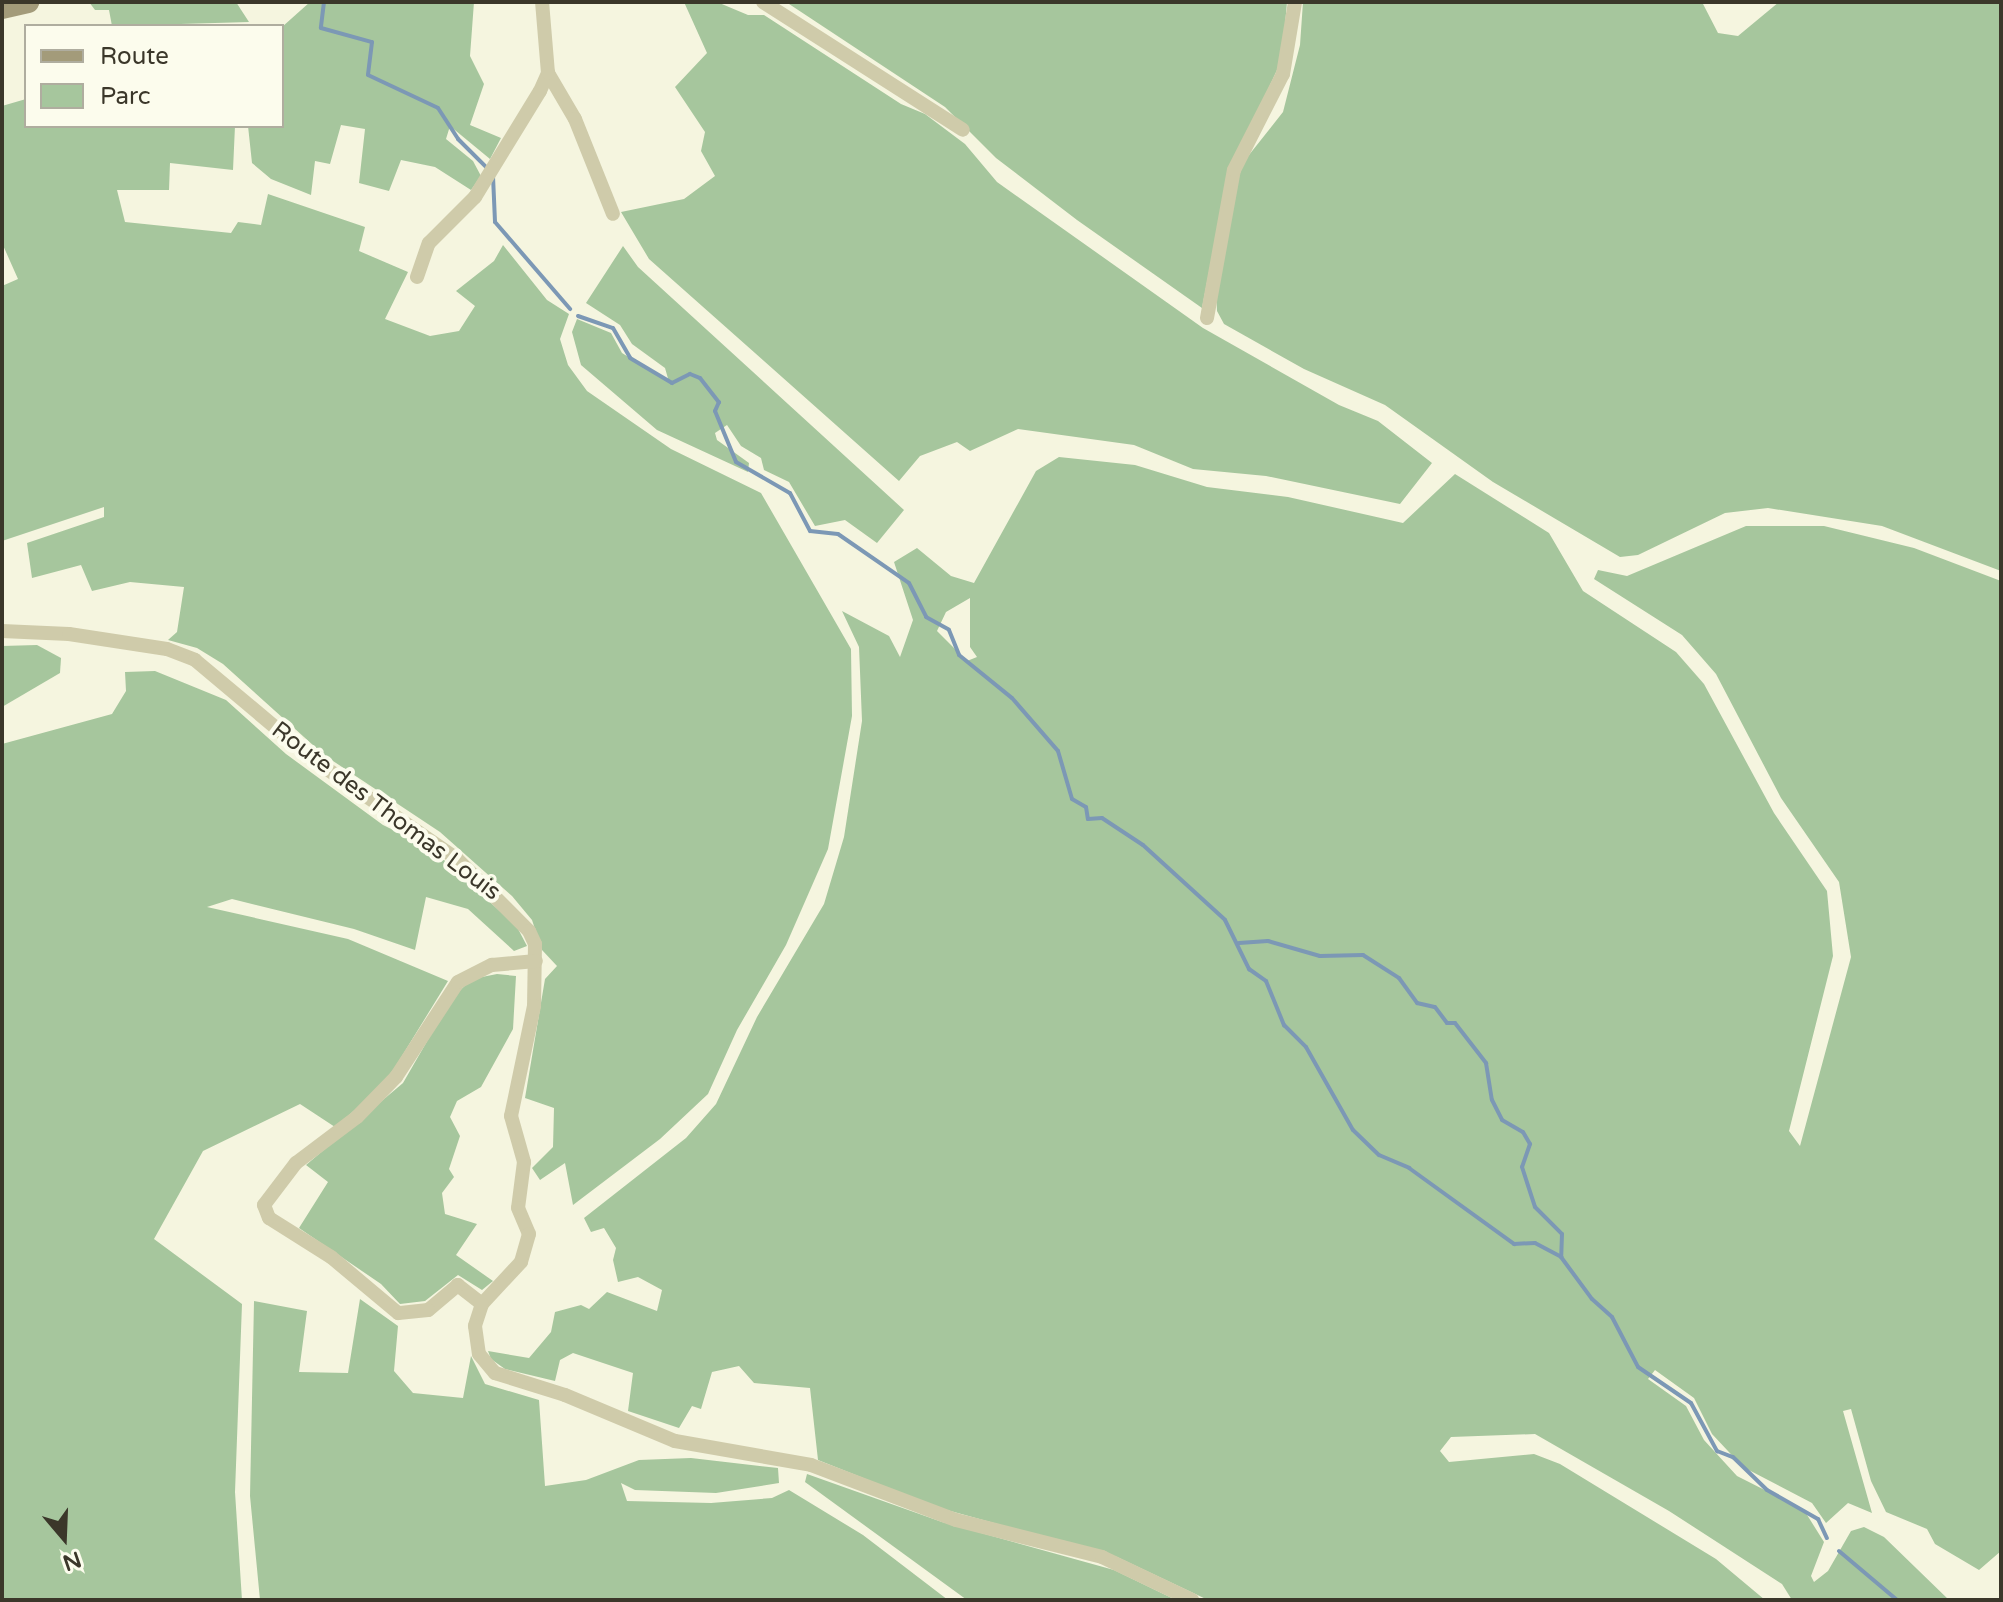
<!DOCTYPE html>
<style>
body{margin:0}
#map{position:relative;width:2003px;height:1602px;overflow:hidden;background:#f5f5df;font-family:"Varela Round",sans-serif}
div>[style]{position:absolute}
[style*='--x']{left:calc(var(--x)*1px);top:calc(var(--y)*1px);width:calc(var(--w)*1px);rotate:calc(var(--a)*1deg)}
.green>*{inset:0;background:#a6c69d}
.stream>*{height:4px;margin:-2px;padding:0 2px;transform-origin:2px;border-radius:2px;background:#7c98b5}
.street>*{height:14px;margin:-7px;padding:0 7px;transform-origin:7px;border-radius:7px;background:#cfcbaa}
.secondary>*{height:22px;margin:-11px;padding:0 11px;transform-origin:11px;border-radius:11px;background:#a39b7a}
span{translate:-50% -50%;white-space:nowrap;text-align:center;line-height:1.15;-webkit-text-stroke:8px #fcfced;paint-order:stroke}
.street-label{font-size:24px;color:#3b372a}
.frame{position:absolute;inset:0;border:4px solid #3b372a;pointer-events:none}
.legend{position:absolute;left:24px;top:24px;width:260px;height:104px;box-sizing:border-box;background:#fcfced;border:2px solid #afad9f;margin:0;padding:10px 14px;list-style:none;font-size:24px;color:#3b372a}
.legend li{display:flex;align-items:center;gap:16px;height:40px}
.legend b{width:40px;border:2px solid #afad9f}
.north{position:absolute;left:24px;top:1498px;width:80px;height:80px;-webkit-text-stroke:6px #fcfced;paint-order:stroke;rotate:161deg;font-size:22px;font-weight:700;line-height:32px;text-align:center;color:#3b372a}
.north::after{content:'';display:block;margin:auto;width:28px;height:36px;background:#3b372a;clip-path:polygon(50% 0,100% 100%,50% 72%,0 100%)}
</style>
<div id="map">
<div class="green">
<div style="clip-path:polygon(89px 2px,236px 2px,249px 22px,112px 26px,109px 10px,95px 10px)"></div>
<div style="clip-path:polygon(310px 2px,474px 2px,470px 56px,484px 84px,470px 125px,501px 138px,490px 159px,450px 126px,446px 139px,473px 161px,481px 176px,471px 190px,435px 167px,401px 160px,389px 191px,359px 183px,365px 129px,341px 125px,330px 164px,315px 161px,311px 195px,271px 179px,252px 163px,248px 126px,282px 126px,282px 27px)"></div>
<div style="clip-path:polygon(684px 2px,717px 2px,748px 15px,764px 15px,901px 104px,925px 114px,965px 144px,997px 182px,1203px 328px,1339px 405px,1378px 421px,1432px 463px,1400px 504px,1266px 476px,1193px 469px,1134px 445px,1018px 429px,970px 451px,957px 442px,920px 456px,899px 481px,649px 259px,621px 212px,684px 199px,715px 176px,701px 151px,705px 132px,675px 87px,707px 53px)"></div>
<div style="clip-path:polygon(786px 2px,1287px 2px,1282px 59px,1227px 179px,1202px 308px,1077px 220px,996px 158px,945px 107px)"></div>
<div style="clip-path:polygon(1303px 2px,1702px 2px,1718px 33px,1738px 36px,1779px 2px,2001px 2px,2001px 571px,1882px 526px,1768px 508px,1725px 513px,1638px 555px,1620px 557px,1493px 482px,1385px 405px,1304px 369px,1224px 324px,1217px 311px,1216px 290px,1236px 183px,1245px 160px,1283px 112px,1300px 45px)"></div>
<div style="clip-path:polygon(26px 99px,26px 126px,235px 126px,233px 170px,170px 163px,169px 190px,117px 190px,125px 222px,231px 233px,238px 222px,261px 225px,268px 194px,365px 227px,359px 251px,408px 272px,385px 319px,430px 336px,459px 331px,475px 306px,456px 291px,494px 261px,503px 245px,547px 300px,569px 314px,560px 339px,568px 365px,587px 391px,671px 449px,761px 493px,851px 649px,852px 716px,828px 849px,786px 945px,737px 1030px,708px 1094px,660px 1139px,573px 1205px,565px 1163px,540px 1180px,532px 1168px,553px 1147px,554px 1108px,525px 1098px,545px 979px,557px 966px,542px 950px,532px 920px,512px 896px,440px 832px,324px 755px,223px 664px,197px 648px,168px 640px,177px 632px,184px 587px,130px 582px,92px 591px,81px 565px,32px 578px,27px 543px,104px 517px,104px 507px,2px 541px,2px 286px,18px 279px,2px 243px,2px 106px)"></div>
<div style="clip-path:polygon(623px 246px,638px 267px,904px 510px,877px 543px,845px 520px,815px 526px,789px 482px,764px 470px,761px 458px,741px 446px,727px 425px,715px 433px,717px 440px,749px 463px,748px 472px,657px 430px,581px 365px,572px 332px,577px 319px,611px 333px,622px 353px,669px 382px,665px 368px,632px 344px,620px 325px,586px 303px)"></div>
<div style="clip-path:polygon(evenodd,1059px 457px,1135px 465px,1207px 487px,1288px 497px,1403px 523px,1455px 474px,1549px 533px,1583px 591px,1676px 652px,1704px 684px,1774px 813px,1827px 891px,1833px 956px,1789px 1131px,1800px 1146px,1851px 957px,1839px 882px,1781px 798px,1716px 674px,1682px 635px,1594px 579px,1598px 570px,1627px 576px,1746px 526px,1824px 526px,1914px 548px,2001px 581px,2001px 1551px,1979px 1570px,1935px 1544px,1927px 1529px,1886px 1512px,1871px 1481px,1851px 1409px,1843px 1411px,1872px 1513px,1848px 1503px,1826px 1523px,1812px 1503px,1743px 1467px,1712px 1434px,1694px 1398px,1655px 1370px,1648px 1379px,1686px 1406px,1704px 1440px,1737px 1476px,1804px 1510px,1824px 1542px,1811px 1576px,1814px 1582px,1828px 1571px,1851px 1531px,1864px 1527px,1884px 1537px,1949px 1600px,1792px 1600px,1782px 1584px,1669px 1511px,1535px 1434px,1451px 1437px,1440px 1451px,1449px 1462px,1534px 1454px,1560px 1464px,1716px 1559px,1765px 1600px,1208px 1600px,1117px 1557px,936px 1507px,818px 1460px,810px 1388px,754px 1383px,739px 1366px,712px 1372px,701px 1409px,692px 1406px,679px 1428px,628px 1411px,633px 1373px,573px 1353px,560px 1360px,555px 1381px,505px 1369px,491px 1359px,488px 1351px,529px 1358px,551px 1332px,555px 1312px,581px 1305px,589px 1309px,607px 1292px,657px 1311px,662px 1290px,638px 1277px,618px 1282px,613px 1260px,616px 1248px,604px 1228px,591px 1232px,584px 1218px,686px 1138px,716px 1104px,757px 1017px,824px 904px,844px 837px,862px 721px,859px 647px,842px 611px,889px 636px,900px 657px,913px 620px,894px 562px,917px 548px,951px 576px,974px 583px,1036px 471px,1059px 457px,970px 598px,970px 647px,977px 657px,967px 661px,937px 631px,946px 612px,970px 598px)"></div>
<div style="clip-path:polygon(37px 645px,61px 658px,60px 673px,2px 707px,2px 646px)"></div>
<div style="clip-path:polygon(155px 671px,226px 700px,286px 754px,383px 825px,432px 849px,517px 927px,527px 946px,514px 951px,468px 909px,426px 897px,415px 950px,354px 929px,232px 899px,207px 907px,348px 939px,448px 981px,394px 1069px,371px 1096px,335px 1127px,300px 1104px,203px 1151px,154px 1239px,242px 1304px,235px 1492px,242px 1600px,2px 1600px,2px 744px,112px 714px,126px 691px,125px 672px)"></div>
<div style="clip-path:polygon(497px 974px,516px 976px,513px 1029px,481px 1087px,457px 1101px,450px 1117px,460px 1136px,449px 1169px,454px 1177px,442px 1193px,445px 1214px,477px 1224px,456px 1255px,493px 1281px,482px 1290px,458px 1275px,425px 1301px,400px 1304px,381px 1284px,299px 1228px,328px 1182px,306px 1165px,403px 1083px,452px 998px,472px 979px)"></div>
<div style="clip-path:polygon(360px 1299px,398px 1326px,394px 1371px,413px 1393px,463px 1398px,471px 1356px,485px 1384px,539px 1400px,545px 1486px,586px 1480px,639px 1460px,691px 1458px,778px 1468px,779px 1483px,716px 1493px,635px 1490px,621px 1483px,627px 1501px,711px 1503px,772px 1498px,789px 1490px,863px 1535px,948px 1600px,260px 1600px,250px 1496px,254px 1301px,307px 1311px,299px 1372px,348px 1373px)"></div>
<div style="clip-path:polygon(807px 1474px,942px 1522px,1114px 1570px,1176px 1600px,967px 1600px,805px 1482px)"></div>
</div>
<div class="stream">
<div style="--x:324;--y:2;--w:26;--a:97"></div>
<div style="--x:321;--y:28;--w:53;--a:15.4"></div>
<div style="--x:372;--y:42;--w:33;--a:97"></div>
<div style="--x:368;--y:75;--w:77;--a:25.2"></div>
<div style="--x:438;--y:108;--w:37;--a:57"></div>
<div style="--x:458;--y:139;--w:42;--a:45"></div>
<div style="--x:493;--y:176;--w:46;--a:87.5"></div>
<div style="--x:495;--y:222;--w:115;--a:49.2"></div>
<div style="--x:578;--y:316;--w:37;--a:19"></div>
<div style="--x:613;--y:328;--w:34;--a:60"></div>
<div style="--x:630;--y:358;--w:49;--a:30.8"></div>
<div style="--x:672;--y:383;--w:20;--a:-27"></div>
<div style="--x:690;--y:374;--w:11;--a:22"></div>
<div style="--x:700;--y:378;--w:31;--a:52"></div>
<div style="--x:719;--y:402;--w:10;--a:114"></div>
<div style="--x:715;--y:411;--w:55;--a:67.6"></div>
<div style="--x:736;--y:462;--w:62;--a:29.9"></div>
<div style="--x:790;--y:493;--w:43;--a:62.2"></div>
<div style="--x:810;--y:531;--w:28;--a:6"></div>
<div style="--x:838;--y:534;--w:86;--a:34.6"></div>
<div style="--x:909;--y:583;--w:38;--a:63"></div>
<div style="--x:926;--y:617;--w:26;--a:29"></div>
<div style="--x:949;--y:630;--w:27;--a:68"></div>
<div style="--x:959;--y:655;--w:68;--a:39.1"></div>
<div style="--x:1012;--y:698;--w:70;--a:49"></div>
<div style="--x:1058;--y:751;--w:50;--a:73.7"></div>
<div style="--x:1072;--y:799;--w:16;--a:30"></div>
<div style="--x:1086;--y:807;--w:12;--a:81"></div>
<div style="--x:1088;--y:819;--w:14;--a:-4"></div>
<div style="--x:1102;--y:818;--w:49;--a:33.4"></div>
<div style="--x:1143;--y:845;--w:111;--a:42.4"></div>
<div style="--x:1225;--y:920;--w:55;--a:63.9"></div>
<div style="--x:1249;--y:969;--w:21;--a:35"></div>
<div style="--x:1266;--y:981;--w:48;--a:67.8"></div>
<div style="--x:1284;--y:1025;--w:31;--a:45"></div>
<div style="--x:1306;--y:1047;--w:95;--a:60.5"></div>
<div style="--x:1353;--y:1130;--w:36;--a:44"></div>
<div style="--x:1379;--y:1155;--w:33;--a:23"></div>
<div style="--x:1409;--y:1168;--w:130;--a:35.9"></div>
<div style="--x:1514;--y:1244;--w:21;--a:-3"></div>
<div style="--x:1535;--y:1243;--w:30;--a:28"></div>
<div style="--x:1561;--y:1257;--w:52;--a:53.6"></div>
<div style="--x:1592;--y:1299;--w:27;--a:42"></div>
<div style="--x:1612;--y:1317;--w:56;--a:62.5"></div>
<div style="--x:1638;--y:1367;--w:64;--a:34.2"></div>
<div style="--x:1691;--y:1403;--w:55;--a:61.6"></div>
<div style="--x:1717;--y:1451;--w:17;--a:21"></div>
<div style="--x:1733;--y:1457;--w:47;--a:44.1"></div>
<div style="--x:1767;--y:1490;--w:59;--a:29.6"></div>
<div style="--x:1818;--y:1519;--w:21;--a:65"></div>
<div style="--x:1239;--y:943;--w:29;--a:-4"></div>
<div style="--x:1268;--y:941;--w:54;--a:16.1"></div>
<div style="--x:1320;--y:956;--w:43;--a:-1.3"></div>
<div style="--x:1363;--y:955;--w:43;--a:32.6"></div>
<div style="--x:1399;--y:978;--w:31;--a:54"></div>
<div style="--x:1417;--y:1003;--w:18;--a:13"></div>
<div style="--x:1435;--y:1007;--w:20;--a:53"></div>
<div style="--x:1447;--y:1023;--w:8;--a:0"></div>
<div style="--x:1455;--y:1023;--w:51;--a:52.2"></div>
<div style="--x:1486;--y:1063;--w:37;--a:81"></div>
<div style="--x:1492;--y:1100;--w:22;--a:63"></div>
<div style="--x:1502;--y:1120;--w:24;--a:30"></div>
<div style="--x:1523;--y:1132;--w:14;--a:60"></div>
<div style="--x:1530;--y:1144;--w:24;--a:109"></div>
<div style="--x:1522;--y:1167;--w:42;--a:72"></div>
<div style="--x:1535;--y:1207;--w:38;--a:45"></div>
<div style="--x:1562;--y:1234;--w:23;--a:92"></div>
<div style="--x:1839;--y:1551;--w:76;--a:40.2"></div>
</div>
<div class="street">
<div style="--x:763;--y:2;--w:237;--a:32.6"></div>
<div style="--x:548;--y:73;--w:53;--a:59.6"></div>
<div style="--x:575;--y:119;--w:102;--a:68.2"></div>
<div style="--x:417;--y:277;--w:36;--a:-71"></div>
<div style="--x:429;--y:243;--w:65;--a:-45"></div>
<div style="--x:475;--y:197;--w:124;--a:-58.5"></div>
<div style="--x:540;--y:91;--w:20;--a:-66"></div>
<div style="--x:548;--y:73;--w:71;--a:-94.8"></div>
<div style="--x:1207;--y:318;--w:150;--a:-79.7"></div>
<div style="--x:1234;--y:170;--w:108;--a:-63"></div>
<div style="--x:1283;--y:74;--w:73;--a:-80.5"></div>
<div style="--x:2;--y:631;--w:67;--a:2.6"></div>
<div style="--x:69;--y:634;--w:99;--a:8.7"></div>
<div style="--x:167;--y:649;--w:30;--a:21"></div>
<div style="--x:195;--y:660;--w:155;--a:40"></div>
<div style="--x:314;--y:760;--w:174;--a:34.7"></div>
<div style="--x:457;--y:859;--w:102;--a:45"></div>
<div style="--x:529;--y:931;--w:14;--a:65"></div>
<div style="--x:535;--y:944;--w:62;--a:90.9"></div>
<div style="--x:534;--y:1006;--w:112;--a:101.8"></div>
<div style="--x:511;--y:1116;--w:48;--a:74.2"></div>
<div style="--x:524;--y:1162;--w:46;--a:97.4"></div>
<div style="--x:518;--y:1208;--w:28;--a:67"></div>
<div style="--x:529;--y:1234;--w:29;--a:106"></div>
<div style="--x:521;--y:1262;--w:57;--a:132.9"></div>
<div style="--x:482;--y:1304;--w:23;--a:108"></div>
<div style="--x:475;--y:1326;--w:28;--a:82"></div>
<div style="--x:479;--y:1354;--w:25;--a:50"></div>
<div style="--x:495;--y:1373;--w:73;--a:17.4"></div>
<div style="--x:565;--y:1395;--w:119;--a:22.7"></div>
<div style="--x:675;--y:1441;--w:138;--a:10"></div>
<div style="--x:811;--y:1465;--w:155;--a:20.8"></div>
<div style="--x:956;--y:1520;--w:151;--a:14.2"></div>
<div style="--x:1102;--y:1557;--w:100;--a:25.5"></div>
<div style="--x:482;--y:1304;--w:31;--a:-142"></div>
<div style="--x:458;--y:1285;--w:39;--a:140"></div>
<div style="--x:428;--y:1310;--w:30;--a:174"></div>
<div style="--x:398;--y:1313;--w:87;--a:-140.1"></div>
<div style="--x:331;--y:1257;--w:73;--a:-147.8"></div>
<div style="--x:269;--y:1218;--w:14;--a:-111"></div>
<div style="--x:264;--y:1205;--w:53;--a:-52.7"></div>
<div style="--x:296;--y:1163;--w:76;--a:-37"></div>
<div style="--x:357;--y:1117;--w:56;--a:-45.7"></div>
<div style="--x:396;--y:1077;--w:113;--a:-56.9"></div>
<div style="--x:458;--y:982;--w:38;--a:-27"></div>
<div style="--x:492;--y:965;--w:44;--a:-5.2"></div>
</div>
<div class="secondary">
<div style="--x:2;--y:8;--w:27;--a:-13"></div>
</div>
<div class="street-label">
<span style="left:386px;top:811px;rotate:37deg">Route des Thomas Louis</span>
</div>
<div class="frame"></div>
<ul class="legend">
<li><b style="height:10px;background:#a39b7a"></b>Route</li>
<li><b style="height:22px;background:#a6c69d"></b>Parc</li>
</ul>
<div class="north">N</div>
</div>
